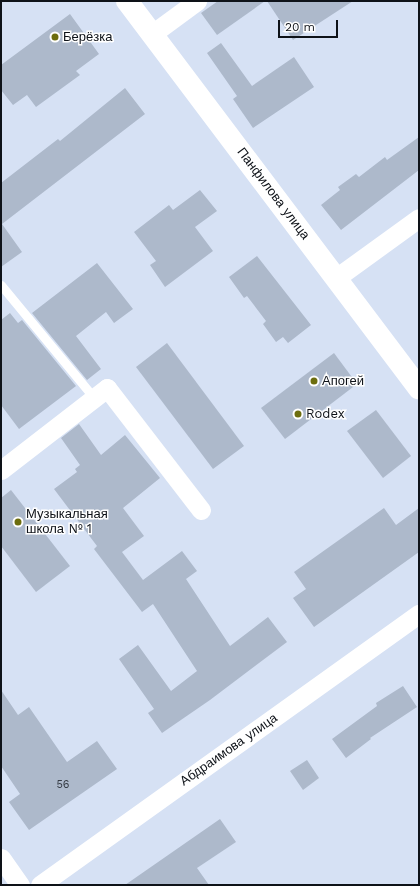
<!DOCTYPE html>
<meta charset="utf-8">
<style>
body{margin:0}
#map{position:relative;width:420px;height:886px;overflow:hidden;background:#d6e1f4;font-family:"Work Sans",sans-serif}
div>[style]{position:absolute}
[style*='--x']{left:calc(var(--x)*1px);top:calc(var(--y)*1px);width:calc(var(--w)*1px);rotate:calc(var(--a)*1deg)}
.building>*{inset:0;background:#adb9cb}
.lane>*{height:9px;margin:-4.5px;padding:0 4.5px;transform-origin:4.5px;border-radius:4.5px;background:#fff}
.street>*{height:19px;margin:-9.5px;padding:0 9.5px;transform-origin:9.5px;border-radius:9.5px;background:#fff}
.secondary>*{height:22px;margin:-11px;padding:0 11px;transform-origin:11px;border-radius:11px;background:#fff}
.dots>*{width:11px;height:11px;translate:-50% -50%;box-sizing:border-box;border:2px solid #fff;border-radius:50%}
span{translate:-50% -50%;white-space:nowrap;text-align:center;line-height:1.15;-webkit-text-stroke:3px #fff;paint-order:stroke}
.number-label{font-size:11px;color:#363c45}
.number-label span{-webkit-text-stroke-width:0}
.poi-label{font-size:13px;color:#0e1218}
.left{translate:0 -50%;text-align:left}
.street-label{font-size:13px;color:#0e1218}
.frame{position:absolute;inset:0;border:2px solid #0e1218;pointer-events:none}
.scale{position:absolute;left:278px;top:20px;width:60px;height:18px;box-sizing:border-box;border:2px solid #0e1218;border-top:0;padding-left:5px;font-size:12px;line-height:14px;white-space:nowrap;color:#0e1218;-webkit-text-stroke:3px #fff;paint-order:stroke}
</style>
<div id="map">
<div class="building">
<div style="clip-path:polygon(218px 1px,265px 1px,217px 35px,201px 13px)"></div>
<div style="clip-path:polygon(267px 1px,353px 1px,293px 40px)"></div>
<div style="clip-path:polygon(70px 14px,99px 54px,76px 71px,80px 75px,36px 107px,27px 95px,13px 105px,1px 90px,1px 65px)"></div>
<div style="clip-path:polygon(221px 43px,252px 86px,294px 57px,314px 87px,253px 128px,233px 99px,237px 96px,207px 53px)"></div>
<div style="clip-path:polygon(125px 88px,145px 114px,2px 224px,22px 252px,1px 267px,1px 183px,58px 139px,60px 141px)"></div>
<div style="clip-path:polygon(419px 137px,419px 170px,341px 230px,321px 205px,340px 190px,338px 187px,356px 174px,359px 177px,385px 157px,387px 160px)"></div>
<div style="clip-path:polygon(200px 190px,217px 211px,195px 227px,213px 251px,165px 287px,150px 265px,156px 261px,134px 232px,169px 205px,173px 210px)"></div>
<div style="clip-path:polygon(257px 256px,311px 325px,288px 343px,283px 337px,276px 342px,263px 324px,266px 321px,247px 296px,244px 298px,229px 277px)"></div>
<div style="clip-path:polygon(97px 263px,133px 309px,114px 323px,106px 312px,76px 336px,101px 369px,87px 380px,32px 313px)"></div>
<div style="clip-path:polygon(10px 313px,18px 323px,22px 320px,76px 386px,19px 429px,1px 405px,1px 320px)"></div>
<div style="clip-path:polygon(167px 343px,244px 446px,213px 469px,136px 367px)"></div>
<div style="clip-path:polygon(334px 353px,357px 384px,285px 439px,261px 408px)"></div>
<div style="clip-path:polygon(376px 410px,411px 456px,383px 478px,347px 431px)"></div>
<div style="clip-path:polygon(79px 424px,101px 455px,125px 435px,160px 478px,123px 508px,144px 536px,122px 552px,143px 580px,182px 551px,197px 571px,186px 579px,230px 646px,268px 617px,287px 642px,210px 700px,162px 733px,148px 713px,154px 709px,119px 659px,138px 645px,171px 691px,197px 671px,153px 604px,142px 612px,94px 549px,97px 546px,54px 489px,77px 472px,75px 469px,80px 465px,61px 438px)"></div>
<div style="clip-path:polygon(11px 490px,70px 566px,36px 592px,1px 546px,1px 498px)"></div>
<div style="clip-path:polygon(384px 508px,396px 525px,419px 508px,419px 552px,314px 627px,293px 598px,306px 589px,294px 572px)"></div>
<div style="clip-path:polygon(403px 686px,417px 707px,370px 738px,371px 739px,346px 758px,332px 739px,377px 706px,376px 703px)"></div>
<div style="clip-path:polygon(1px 690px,18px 715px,29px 707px,67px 762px,97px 741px,117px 769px,29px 830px,9px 802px,20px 794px,1px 766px)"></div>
<div style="clip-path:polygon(307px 760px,319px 778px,303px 790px,290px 771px)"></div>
<div style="clip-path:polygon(220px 819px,236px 842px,197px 868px,209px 885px,125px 885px)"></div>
</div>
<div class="lane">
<div style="--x:1;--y:285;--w:146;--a:50.5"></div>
</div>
<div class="street">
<div style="--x:152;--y:34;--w:56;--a:-36.3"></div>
<div style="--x:336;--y:278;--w:102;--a:-35.9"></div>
<div style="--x:1;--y:470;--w:134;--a:-37.7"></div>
<div style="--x:107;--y:388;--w:154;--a:52.4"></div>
<div style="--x:1;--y:858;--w:33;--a:55"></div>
<div style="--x:40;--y:885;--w:466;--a:-35.6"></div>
</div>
<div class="secondary">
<div style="--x:127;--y:1;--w:485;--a:53"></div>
</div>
<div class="dots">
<div style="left:55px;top:37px;background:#6c6d0e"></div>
<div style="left:314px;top:381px;background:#6c6d0e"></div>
<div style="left:298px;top:414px;background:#6c6d0e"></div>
<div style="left:18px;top:522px;background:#6c6d0e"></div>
</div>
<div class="number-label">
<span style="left:63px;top:785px">56</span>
</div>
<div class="poi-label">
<span class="left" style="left:63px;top:37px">Берёзка</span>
<span class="left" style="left:322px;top:381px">Апогей</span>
<span class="left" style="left:306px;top:414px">Rodex</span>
<span class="left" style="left:26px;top:522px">Музыкальная<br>школа № 1</span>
</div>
<div class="street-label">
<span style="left:273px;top:194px;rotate:53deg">Панфилова улица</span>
<span style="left:229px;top:750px;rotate:-35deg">Абдраимова улица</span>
</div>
<div class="frame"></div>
<div class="scale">20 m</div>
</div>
